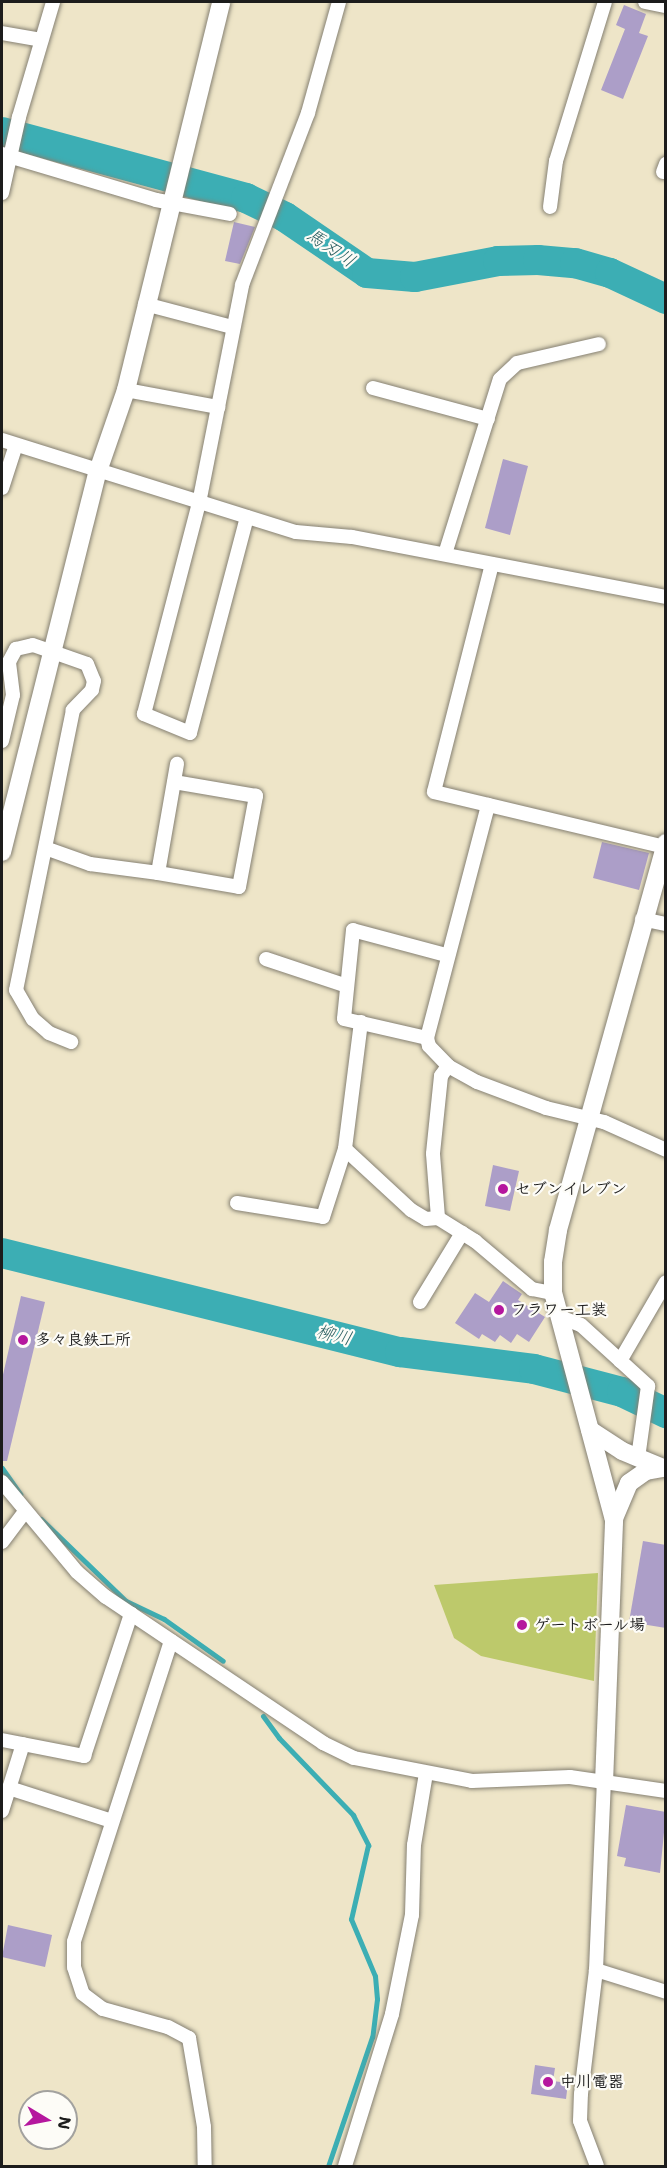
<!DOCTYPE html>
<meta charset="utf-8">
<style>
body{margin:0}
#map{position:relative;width:667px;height:2168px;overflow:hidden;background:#eee5c8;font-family:"Shantell Sans","Klee One",sans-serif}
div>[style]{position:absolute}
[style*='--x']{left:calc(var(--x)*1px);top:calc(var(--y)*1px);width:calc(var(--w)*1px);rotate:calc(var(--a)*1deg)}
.green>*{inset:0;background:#bdc96b}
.stream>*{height:5px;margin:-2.5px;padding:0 2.5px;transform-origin:2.5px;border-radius:2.5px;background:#3caeb4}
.river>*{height:30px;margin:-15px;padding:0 15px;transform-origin:15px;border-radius:15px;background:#3caeb4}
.building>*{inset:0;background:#ac9ec8}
.roads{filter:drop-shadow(0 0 2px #858072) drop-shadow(0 0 2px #858072)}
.minor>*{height:14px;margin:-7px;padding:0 7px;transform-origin:7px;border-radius:7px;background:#fff}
.tertiary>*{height:18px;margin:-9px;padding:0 9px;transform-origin:9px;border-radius:9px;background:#fff}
.dots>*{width:16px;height:16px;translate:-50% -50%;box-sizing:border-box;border:3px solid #fdfcf7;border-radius:50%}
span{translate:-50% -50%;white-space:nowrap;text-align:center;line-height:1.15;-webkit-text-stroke:4.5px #fdfcf7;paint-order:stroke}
.poi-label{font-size:16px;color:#1c1c1c;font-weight:700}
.left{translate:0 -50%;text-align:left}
.water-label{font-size:18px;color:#2a5e60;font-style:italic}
.frame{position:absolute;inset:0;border:3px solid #1c1c1c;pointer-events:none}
.north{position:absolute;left:18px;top:2090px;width:60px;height:60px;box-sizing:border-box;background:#fdfcf7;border:2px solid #a3a29f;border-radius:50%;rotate:100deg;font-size:16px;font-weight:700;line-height:24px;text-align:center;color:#1c1c1c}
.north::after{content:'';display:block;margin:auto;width:21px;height:27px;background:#b5179e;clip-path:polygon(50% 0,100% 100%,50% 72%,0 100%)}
</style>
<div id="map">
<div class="green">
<div style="clip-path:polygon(598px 1573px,594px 1681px,481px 1656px,454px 1638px,434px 1585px)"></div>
</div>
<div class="stream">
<div style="--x:2;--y:1468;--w:32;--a:55"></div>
<div style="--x:41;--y:1519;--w:118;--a:44"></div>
<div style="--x:126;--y:1601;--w:42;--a:25.3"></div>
<div style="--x:164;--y:1619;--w:72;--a:35.4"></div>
<div style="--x:263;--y:1716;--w:27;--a:54"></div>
<div style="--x:279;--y:1738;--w:107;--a:46.1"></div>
<div style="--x:353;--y:1815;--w:34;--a:63"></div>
<div style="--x:368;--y:1845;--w:76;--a:102.9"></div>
<div style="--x:351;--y:1919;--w:62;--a:67.2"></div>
<div style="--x:375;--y:1976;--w:23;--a:85"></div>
<div style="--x:377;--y:1999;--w:38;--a:97"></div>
<div style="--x:372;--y:2037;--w:136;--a:108.8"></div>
</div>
<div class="river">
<div style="--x:2;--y:132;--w:253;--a:15.1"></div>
<div style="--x:246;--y:198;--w:43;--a:26"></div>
<div style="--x:285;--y:217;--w:99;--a:34.3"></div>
<div style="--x:367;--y:273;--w:48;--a:4.8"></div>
<div style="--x:415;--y:277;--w:85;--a:-10.9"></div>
<div style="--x:498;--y:261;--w:40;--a:-1.4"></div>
<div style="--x:538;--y:260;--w:37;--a:5"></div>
<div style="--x:575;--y:263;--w:36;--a:16"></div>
<div style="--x:610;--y:273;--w:62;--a:24.9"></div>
<div style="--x:2;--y:1253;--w:410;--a:14"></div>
<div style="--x:400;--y:1352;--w:135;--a:7.2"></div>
<div style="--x:534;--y:1369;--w:91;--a:14.6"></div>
<div style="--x:622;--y:1392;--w:49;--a:25.5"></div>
</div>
<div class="building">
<div style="clip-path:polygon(624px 5px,646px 14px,639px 33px,648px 36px,623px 99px,601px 90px,625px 29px,616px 25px)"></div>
<div style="clip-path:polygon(234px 222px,255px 227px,240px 264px,225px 261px)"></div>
<div style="clip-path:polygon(503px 459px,528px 466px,510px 535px,485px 528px)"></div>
<div style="clip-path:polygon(602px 842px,649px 853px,639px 890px,593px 878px)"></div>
<div style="clip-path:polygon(493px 1165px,519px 1171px,510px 1211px,485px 1206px)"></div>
<div style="clip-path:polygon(503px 1281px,522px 1294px,518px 1300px,545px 1317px,529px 1342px,517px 1334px,511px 1343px,500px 1335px,495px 1342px,482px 1334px,479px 1339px,455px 1323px,475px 1293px,489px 1302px)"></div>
<div style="clip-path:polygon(21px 1296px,45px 1302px,7px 1461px,2px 1461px,2px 1379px)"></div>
<div style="clip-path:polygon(643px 1541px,666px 1545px,666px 1628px,629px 1622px)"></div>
<div style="clip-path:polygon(626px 1805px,666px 1812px,660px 1873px,624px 1866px,626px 1858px,617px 1856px)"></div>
<div style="clip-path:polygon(8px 1925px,52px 1935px,45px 1967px,2px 1957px)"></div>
<div style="clip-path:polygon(535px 2065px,555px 2068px,553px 2081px,568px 2083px,566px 2099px,531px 2094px)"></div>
</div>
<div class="roads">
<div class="minor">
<div style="--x:645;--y:2;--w:21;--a:11"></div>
<div style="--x:2;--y:33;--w:40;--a:10"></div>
<div style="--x:2;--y:154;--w:161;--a:16.6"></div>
<div style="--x:156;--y:200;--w:75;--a:10.7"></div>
<div style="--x:663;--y:172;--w:9;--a:-69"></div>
<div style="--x:2;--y:193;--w:78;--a:-77.4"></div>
<div style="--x:19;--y:117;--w:120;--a:-73.5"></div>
<div style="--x:550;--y:207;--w:46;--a:-82.6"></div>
<div style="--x:556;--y:161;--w:166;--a:-72.9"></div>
<div style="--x:145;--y:304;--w:90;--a:14.8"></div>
<div style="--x:373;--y:388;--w:119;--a:15.1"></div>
<div style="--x:126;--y:390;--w:94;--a:10.5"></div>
<div style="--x:2;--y:440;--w:308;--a:17.4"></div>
<div style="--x:296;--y:532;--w:56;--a:5.1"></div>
<div style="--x:352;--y:537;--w:320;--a:10.8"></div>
<div style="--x:2;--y:488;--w:45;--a:-72"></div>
<div style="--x:247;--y:517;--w:223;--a:104.8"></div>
<div style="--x:190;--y:733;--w:50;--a:-157.6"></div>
<div style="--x:144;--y:714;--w:218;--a:-75.4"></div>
<div style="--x:199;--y:503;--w:222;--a:-78.8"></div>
<div style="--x:242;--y:285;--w:184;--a:-69"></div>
<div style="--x:308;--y:113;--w:115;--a:-74.4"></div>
<div style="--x:445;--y:554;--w:183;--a:-72.6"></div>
<div style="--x:500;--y:379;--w:23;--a:-43"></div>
<div style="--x:517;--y:363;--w:84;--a:-13"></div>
<div style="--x:492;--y:564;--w:235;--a:104.3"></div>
<div style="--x:434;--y:792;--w:236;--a:13.4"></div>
<div style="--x:2;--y:741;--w:47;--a:-76.6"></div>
<div style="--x:13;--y:695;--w:33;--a:-97"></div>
<div style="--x:9;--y:662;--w:15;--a:-62"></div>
<div style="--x:16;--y:649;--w:17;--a:-13"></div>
<div style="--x:33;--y:645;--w:57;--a:19.4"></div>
<div style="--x:87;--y:664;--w:18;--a:68"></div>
<div style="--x:94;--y:681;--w:9;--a:103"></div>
<div style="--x:92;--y:690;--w:28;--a:134"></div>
<div style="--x:73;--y:710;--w:286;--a:101.5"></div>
<div style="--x:16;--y:990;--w:34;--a:60"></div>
<div style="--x:33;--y:1019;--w:21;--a:41"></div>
<div style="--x:49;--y:1033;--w:24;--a:22"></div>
<div style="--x:48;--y:849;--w:45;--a:19.7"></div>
<div style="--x:90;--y:864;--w:69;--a:7.5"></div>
<div style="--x:158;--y:873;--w:111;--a:-80.1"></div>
<div style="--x:158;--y:873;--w:82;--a:9.8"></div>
<div style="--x:239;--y:887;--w:93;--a:-79.4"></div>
<div style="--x:256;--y:796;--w:83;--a:-170.3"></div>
<div style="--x:642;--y:919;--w:25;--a:12"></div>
<div style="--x:446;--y:955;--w:96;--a:-165"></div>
<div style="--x:353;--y:930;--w:89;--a:95.8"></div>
<div style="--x:344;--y:1019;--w:85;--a:12.9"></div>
<div style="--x:427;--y:1038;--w:8;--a:76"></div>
<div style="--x:429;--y:1046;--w:28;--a:46"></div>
<div style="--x:448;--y:1066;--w:33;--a:29"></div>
<div style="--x:477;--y:1082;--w:74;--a:20.6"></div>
<div style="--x:546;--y:1108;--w:60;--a:13.6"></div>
<div style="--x:604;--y:1122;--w:68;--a:24.3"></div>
<div style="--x:266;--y:959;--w:85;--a:18.4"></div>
<div style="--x:361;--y:1022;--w:128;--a:97.2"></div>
<div style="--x:345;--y:1149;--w:90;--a:42.7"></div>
<div style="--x:411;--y:1210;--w:17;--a:31"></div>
<div style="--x:426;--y:1219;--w:12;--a:-5"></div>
<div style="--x:427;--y:1038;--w:241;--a:-75.3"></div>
<div style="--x:448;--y:1066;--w:12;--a:125"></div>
<div style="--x:441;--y:1076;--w:78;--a:95.9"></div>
<div style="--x:433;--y:1154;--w:64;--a:85.5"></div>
<div style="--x:438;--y:1218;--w:44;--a:31.9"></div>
<div style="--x:475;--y:1241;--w:75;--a:40.1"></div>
<div style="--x:532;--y:1289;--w:21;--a:11"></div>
<div style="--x:237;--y:1203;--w:87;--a:9.2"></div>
<div style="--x:323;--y:1217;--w:71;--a:-72.1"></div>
<div style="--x:420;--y:1302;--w:81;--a:-58.7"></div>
<div style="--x:560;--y:1317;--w:22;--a:21"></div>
<div style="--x:581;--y:1325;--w:91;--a:42.3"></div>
<div style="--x:648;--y:1386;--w:73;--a:97.9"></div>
<div style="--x:620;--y:1361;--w:91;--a:-59.8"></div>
<div style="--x:2;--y:1482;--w:117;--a:50.2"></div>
<div style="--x:77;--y:1572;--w:38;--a:41"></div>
<div style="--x:106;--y:1597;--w:262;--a:33.9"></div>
<div style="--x:323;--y:1743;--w:34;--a:26"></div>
<div style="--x:354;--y:1758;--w:120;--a:11"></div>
<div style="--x:472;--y:1781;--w:98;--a:-2.3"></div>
<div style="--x:570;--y:1777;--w:97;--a:8.3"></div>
<div style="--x:2;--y:1542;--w:39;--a:-53"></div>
<div style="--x:171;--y:1641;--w:316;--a:107.9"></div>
<div style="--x:74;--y:1942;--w:25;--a:90"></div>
<div style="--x:74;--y:1967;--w:28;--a:72"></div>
<div style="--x:83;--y:1994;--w:25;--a:37"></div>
<div style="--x:103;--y:2009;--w:67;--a:15.5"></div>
<div style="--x:168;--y:2027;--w:24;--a:28"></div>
<div style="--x:189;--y:2038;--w:90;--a:80.4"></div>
<div style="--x:204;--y:2127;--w:39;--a:89"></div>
<div style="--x:2;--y:1740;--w:84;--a:11"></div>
<div style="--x:84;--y:1756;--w:150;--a:-71.7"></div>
<div style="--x:9;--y:1788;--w:108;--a:17.8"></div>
<div style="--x:2;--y:1811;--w:70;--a:-72.6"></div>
<div style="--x:596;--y:1970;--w:73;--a:17.4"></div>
<div style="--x:345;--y:2166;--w:159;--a:-72.8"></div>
<div style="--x:392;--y:2014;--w:101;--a:-78.6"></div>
<div style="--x:412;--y:1915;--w:70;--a:-88.4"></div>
<div style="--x:414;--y:1845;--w:73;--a:-80.5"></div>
<div style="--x:597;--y:2166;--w:48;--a:-110.7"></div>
<div style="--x:580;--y:2121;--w:27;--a:-88"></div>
<div style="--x:581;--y:2094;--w:125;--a:-83.1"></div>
<div style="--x:596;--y:1970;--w:187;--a:-87.6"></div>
</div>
<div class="tertiary">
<div style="--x:2;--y:852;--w:393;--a:-75.9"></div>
<div style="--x:98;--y:471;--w:86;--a:-70.9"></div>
<div style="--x:126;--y:390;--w:399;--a:-76.2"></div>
<div style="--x:590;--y:1430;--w:38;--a:33"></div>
<div style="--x:622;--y:1451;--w:44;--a:22.5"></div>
<div style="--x:663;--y:1468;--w:17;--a:170"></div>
<div style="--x:646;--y:1471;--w:21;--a:145"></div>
<div style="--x:629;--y:1483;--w:39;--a:113"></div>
<div style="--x:604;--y:1783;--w:263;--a:-87.8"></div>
<div style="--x:614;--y:1520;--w:235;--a:-105"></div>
<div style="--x:553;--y:1293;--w:31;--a:-90"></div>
<div style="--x:553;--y:1262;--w:32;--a:-81"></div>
<div style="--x:558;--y:1230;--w:402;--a:-74.4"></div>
</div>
</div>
<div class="dots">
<div style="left:503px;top:1189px;background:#b5179e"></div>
<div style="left:499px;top:1310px;background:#b5179e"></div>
<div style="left:23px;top:1340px;background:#b5179e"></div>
<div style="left:522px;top:1625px;background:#b5179e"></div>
<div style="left:548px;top:2082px;background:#b5179e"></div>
</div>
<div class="poi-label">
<span class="left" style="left:515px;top:1189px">セブンイレブン</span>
<span class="left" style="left:511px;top:1310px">フラワー工装</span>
<span class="left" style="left:35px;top:1340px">多々良鉄工所</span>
<span class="left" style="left:534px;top:1625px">ゲートボール場</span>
<span class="left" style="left:560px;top:2082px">中川電器</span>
</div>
<div class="water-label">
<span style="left:331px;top:248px;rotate:34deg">馬刃川</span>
<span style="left:334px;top:1335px;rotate:14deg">柳川</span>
</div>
<div class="frame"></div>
<div class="north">N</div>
</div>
